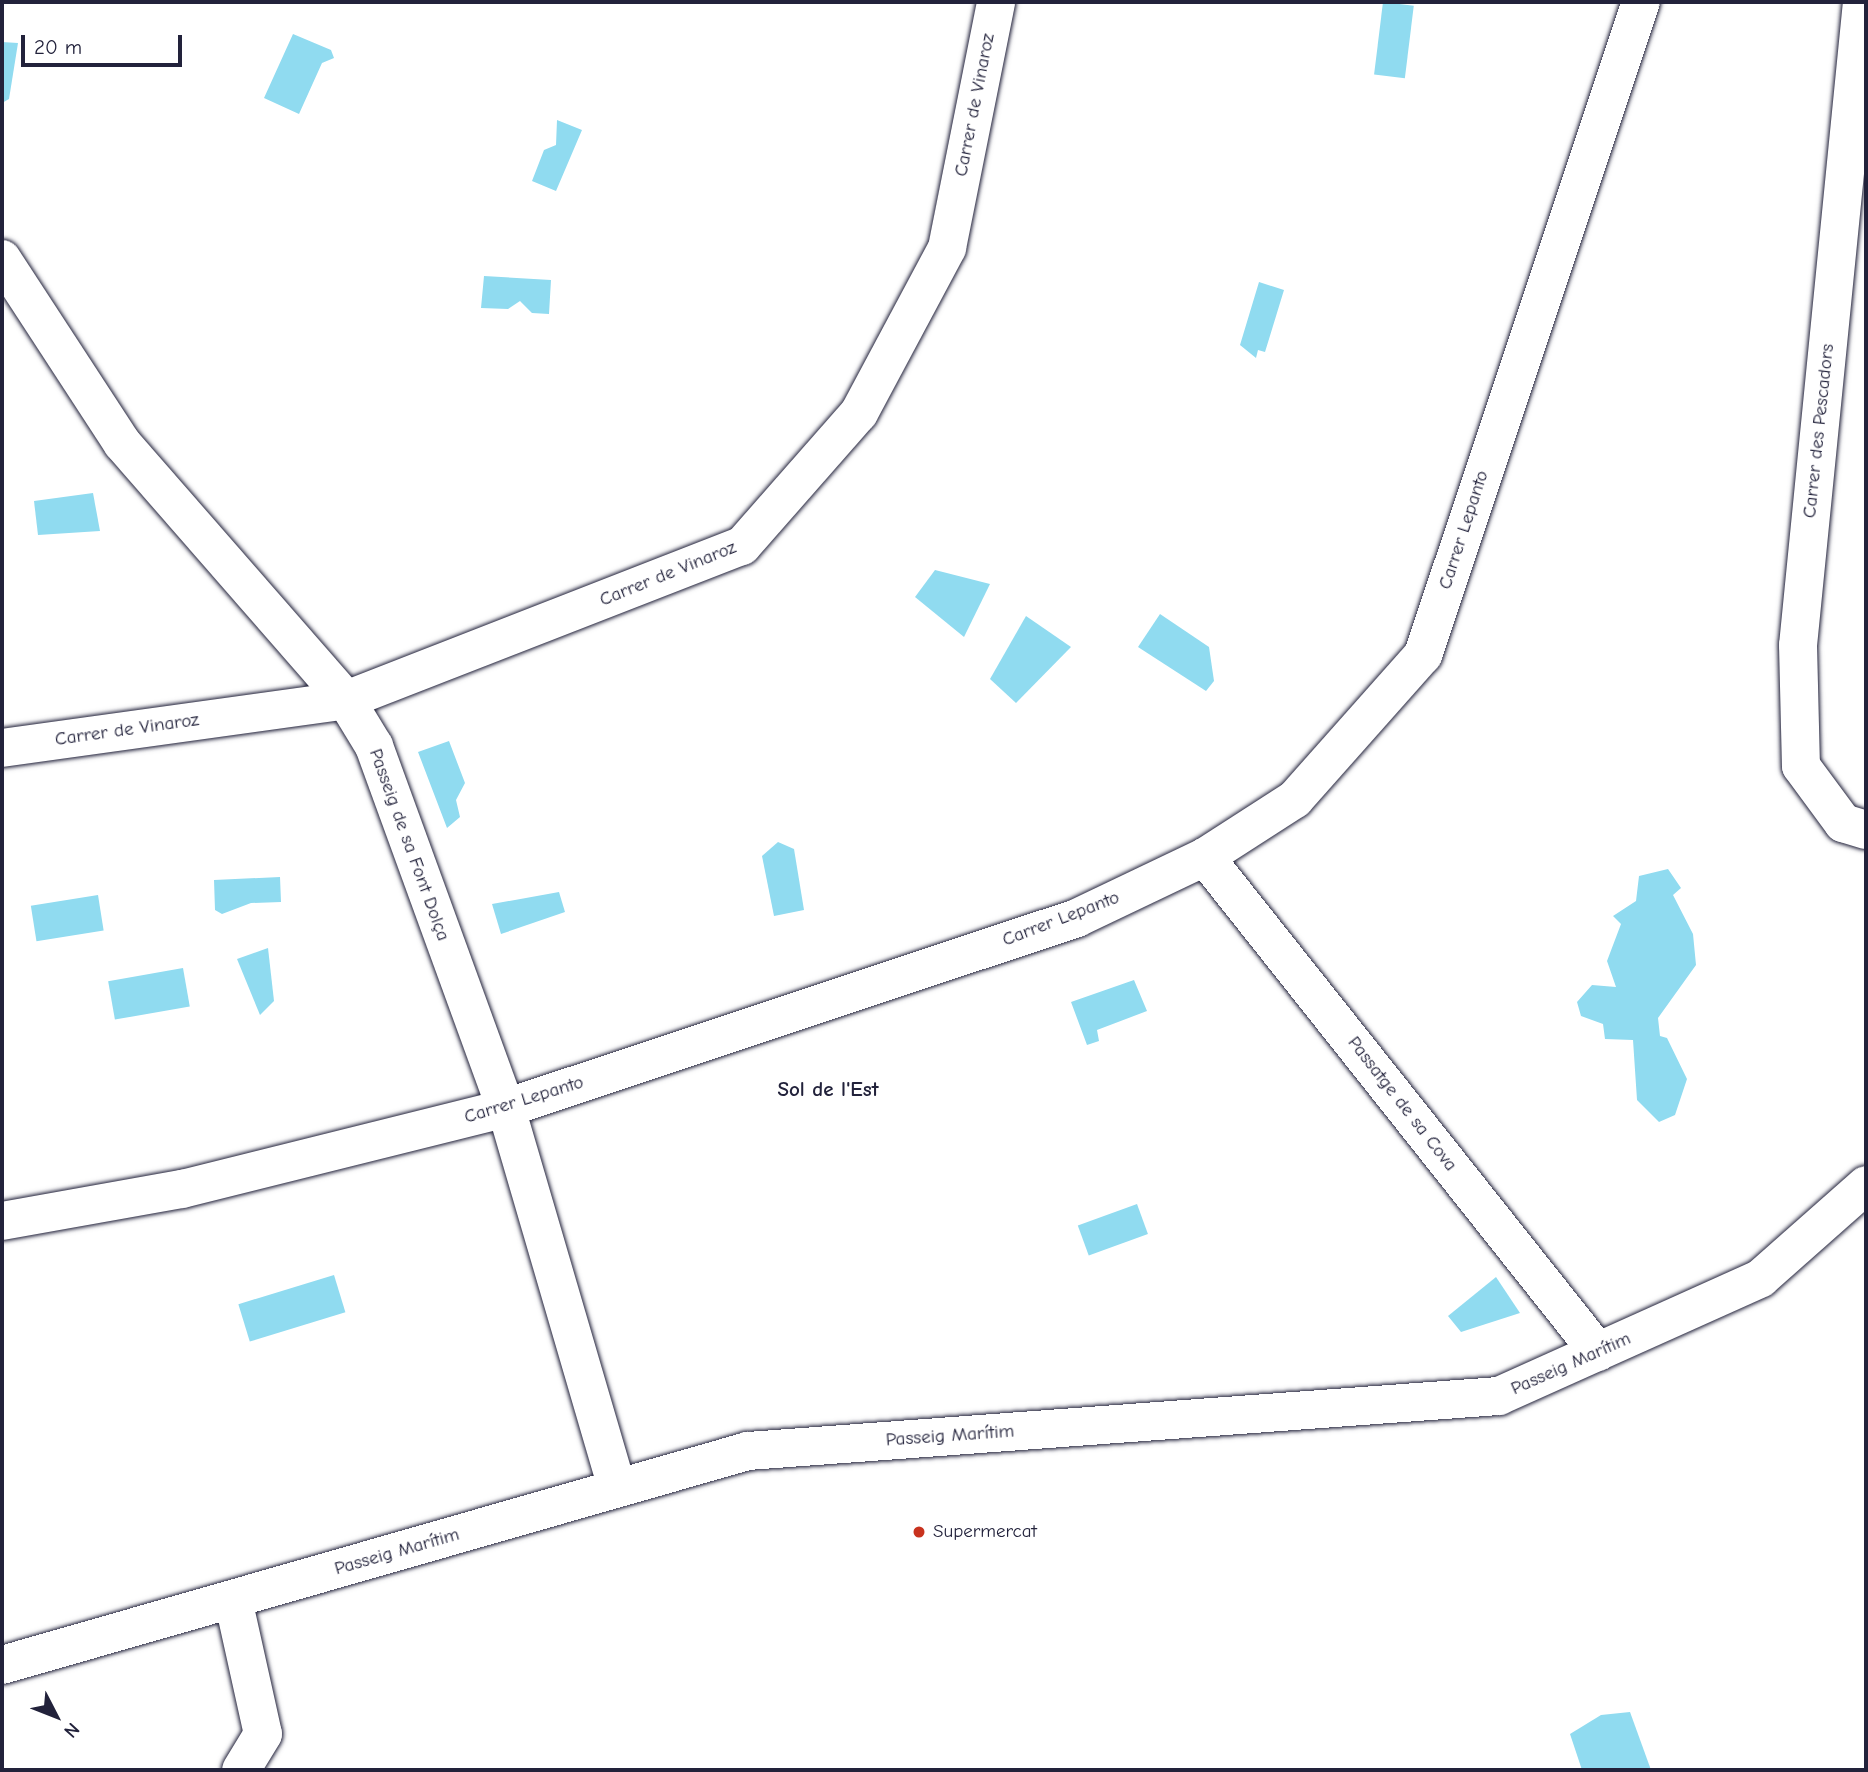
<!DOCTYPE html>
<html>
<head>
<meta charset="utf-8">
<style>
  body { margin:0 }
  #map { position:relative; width:1868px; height:1772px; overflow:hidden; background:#fff; font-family:"Comic Neue",sans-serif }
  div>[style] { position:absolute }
  .water>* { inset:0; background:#90dbf0; transform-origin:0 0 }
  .roads { filter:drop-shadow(0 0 2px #22223b) drop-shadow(0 0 2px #22223b) }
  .street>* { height:38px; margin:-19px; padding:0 19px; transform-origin:19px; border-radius:19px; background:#fff }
  .dots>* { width:19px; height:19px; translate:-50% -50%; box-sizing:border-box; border:4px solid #fff; border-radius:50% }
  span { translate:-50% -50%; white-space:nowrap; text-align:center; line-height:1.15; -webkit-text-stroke:6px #fff; paint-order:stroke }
  .street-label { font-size:19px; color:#22223b }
  .poi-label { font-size:19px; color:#22223b }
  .left { translate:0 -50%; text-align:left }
  .neighbourhood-label { font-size:21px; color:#22223b; font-weight:700 }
  .frame { position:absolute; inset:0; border:4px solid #22223b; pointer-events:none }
  .north { position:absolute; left:21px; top:1681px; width:70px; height:70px; -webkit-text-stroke:5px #fff; paint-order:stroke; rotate:132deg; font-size:19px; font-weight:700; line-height:28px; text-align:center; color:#22223b }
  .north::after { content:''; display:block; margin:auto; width:24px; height:32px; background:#22223b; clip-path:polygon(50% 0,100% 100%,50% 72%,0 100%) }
  .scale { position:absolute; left:21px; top:35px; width:161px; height:32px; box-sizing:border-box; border:4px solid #22223b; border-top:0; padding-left:9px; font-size:21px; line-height:24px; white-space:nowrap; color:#22223b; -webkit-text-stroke:5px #fff; paint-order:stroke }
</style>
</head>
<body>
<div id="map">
  <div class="water">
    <i style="left:1383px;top:2px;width:31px;height:73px;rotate:7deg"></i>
    <i style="clip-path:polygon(293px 34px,331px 50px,334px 58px,322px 63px,299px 114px,264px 98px)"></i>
    <i style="clip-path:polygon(2px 42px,18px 43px,9px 99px,2px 103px)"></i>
    <i style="clip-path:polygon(557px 120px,582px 130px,556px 191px,532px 181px,544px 150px,556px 145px)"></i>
    <i style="clip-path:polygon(484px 276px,551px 280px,549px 314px,532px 313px,520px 301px,508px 309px,481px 308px)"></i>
    <i style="clip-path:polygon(1259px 282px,1284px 290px,1265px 352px,1258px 350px,1256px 358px,1240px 345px)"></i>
    <i style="clip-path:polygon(93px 493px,100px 531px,38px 535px,34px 501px)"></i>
    <i style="clip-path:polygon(935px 570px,990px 584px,964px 637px,915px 597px)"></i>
    <i style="clip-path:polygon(1160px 614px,1209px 647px,1214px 681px,1206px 691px,1138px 647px)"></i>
    <i style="clip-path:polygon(1026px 616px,1071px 647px,1016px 703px,990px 679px)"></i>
    <i style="clip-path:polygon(449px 741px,465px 783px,456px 800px,460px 817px,447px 828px,418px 752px)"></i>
    <i style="clip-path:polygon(778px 842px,794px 849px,804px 910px,774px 916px,762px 856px)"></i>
    <i style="clip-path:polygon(1668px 869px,1681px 888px,1673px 895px,1693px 934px,1696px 965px,1658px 1018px,1660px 1036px,1667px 1038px,1687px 1079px,1675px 1115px,1659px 1122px,1637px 1100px,1633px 1040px,1605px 1039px,1603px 1024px,1581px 1016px,1577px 1002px,1592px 985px,1616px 987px,1607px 961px,1621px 924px,1613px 916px,1636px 901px,1639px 876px)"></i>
    <i style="clip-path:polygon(280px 877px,281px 902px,251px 903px,222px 914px,215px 910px,214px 880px)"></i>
    <i style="clip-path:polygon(559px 892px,565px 912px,501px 934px,492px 904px)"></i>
    <i style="left:98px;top:895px;width:36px;height:68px;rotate:81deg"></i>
    <i style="clip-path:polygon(268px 948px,274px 1001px,260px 1015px,237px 959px)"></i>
    <i style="left:183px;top:968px;width:39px;height:76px;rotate:80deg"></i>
    <i style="clip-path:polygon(1134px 980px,1147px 1011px,1097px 1030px,1099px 1041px,1087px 1045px,1071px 1002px)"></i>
    <i style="left:1137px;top:1204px;width:32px;height:63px;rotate:70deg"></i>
    <i style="left:334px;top:1275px;width:39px;height:100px;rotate:73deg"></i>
    <i style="clip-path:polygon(1496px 1277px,1520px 1313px,1461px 1332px,1448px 1316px)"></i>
    <i style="clip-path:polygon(1630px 1712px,1651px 1770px,1582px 1770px,1570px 1734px,1601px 1715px)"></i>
  </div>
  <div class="roads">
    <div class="street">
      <i style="left:1862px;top:2px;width:646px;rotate:95.68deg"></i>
      <i style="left:1798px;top:645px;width:121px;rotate:88.6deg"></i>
      <i style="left:1801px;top:766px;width:71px;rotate:53.6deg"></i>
      <i style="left:1843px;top:823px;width:24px;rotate:17deg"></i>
      <i style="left:2px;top:259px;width:220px;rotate:56.9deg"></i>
      <i style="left:122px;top:443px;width:341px;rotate:48.9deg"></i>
      <i style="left:346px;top:700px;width:54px;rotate:58.7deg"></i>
      <i style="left:374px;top:746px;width:385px;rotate:70deg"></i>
      <i style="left:506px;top:1108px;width:396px;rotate:73.7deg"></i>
      <i style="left:2px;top:748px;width:347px;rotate:-7.9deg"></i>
      <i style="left:346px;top:700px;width:425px;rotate:-21.3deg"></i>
      <i style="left:742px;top:546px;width:177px;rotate:-48.7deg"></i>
      <i style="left:859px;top:413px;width:187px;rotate:-61.9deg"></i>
      <i style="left:947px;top:248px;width:251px;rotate:-78.7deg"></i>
      <i style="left:1205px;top:857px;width:632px;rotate:51.55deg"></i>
      <i style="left:2px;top:1221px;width:183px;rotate:-10.1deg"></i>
      <i style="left:182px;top:1189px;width:334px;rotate:-14deg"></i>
      <i style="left:506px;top:1108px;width:602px;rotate:-18.4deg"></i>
      <i style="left:1077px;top:918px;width:142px;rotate:-25.5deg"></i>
      <i style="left:1205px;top:857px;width:107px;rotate:-32.8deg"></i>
      <i style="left:1295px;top:799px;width:193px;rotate:-48.4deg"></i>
      <i style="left:1423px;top:655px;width:688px;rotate:-71.54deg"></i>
      <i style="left:233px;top:1599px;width:138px;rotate:77.5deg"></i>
      <i style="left:263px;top:1734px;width:42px;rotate:121.4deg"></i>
      <i style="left:2px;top:1665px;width:776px;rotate:-16.01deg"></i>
      <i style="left:748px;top:1451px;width:753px;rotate:-4.19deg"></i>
      <i style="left:1499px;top:1396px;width:287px;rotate:-24.2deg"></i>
      <i style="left:1761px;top:1278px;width:140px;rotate:-41.5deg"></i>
    </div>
  </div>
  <div class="dots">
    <i style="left:919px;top:1532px;background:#c8321e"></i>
  </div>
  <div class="street-label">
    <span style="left:975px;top:105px;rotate:-79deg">Carrer de Vinaroz</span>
    <span style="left:1819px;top:431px;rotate:-84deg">Carrer des Pescadors</span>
    <span style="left:1464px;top:530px;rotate:-72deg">Carrer Lepanto</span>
    <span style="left:668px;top:574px;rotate:-22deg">Carrer de Vinaroz</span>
    <span style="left:127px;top:730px;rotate:-8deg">Carrer de Vinaroz</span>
    <span style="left:409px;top:845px;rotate:70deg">Passeig de sa Font Dolça</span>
    <span style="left:1061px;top:919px;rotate:-21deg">Carrer Lepanto</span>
    <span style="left:524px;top:1100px;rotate:-17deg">Carrer Lepanto</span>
    <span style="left:1402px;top:1104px;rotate:52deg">Passatge de sa Cova</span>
    <span style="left:1571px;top:1364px;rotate:-24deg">Passeig Marítim</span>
    <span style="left:950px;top:1436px;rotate:-4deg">Passeig Marítim</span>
    <span style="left:397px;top:1552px;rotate:-16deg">Passeig Marítim</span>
  </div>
  <div class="poi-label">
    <span class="left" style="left:933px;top:1532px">Supermercat</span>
  </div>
  <div class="neighbourhood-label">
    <span style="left:828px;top:1089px">Sol de l'Est</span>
  </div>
  <div class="frame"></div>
  <div class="north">N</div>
  <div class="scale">20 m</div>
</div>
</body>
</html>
